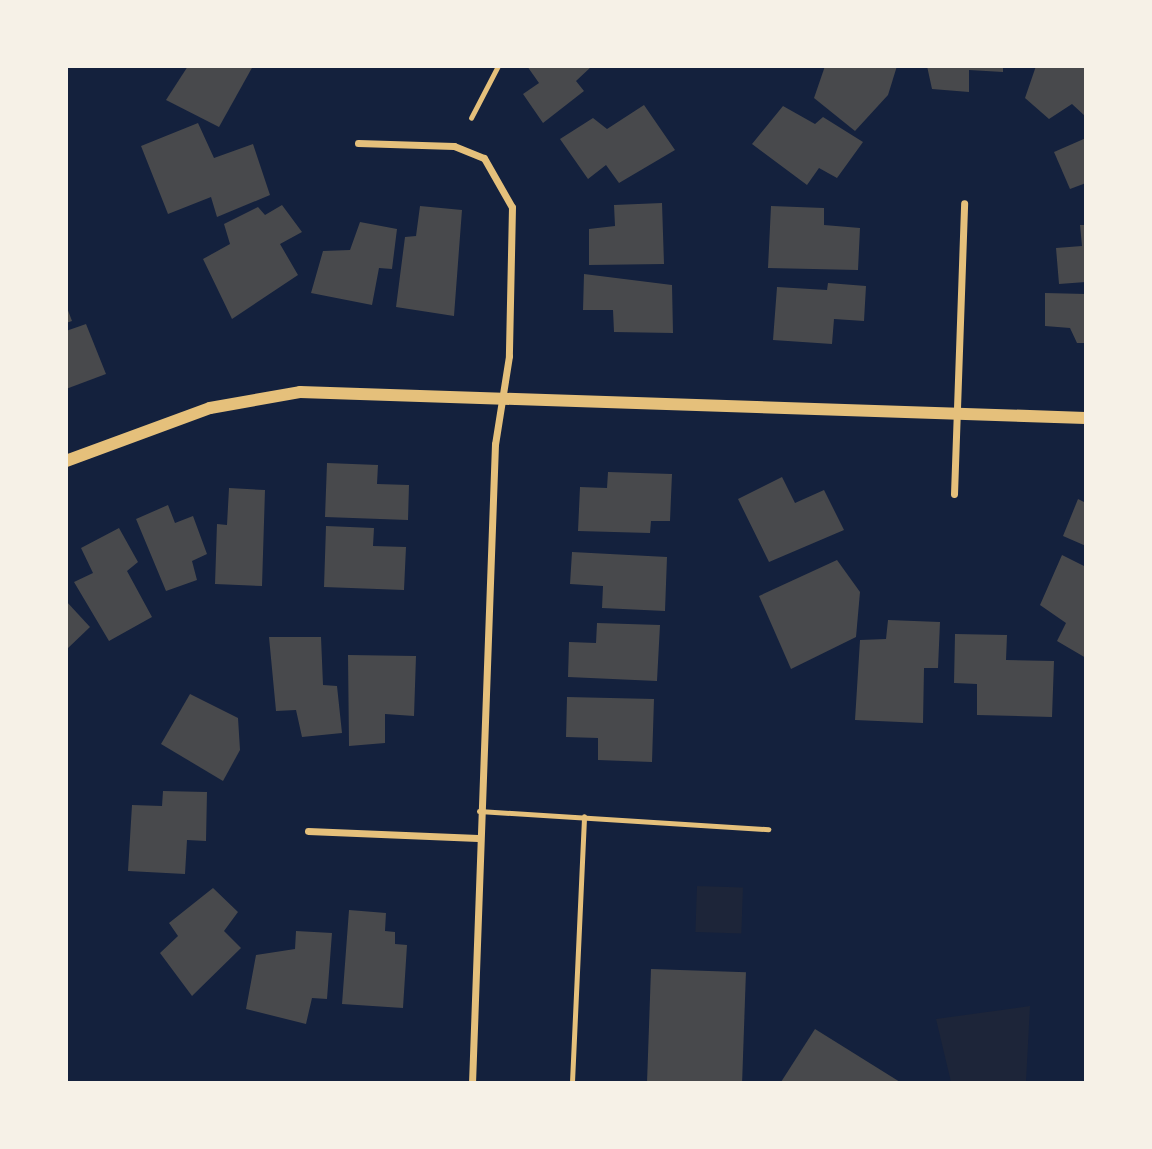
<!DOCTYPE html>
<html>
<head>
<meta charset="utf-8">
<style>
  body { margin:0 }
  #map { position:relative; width:1152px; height:1149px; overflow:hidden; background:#14213d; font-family:Jost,sans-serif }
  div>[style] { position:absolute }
  .green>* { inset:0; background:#1d2539; transform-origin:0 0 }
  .building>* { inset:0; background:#48494c; transform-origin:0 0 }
  .path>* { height:4.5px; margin:-2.25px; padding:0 2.25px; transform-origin:2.25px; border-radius:2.25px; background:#e5c07b }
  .service>* { height:5px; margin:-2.5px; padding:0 2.5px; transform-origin:2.5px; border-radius:2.5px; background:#e5c07b }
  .minor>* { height:7px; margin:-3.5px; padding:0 3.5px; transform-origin:3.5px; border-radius:3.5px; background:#e5c07b }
  .tertiary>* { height:12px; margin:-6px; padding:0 6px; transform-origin:6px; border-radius:6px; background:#e5c07b }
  span { translate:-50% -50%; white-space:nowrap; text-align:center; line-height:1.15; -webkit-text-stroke:6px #f6f1e7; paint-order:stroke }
  .frame { position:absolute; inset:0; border:68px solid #f6f1e7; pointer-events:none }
</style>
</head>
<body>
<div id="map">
  <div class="green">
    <i style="left:697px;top:886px;width:46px;height:46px;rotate:2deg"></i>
    <i style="clip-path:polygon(1030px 1006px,1026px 1082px,951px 1082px,936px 1019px)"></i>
  </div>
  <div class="building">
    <i style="clip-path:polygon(188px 66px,253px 66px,219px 127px,166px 100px)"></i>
    <i style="clip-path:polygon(527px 66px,592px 66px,576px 81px,584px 91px,543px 123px,523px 94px,539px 83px)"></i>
    <i style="clip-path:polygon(825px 66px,897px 66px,888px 95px,855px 131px,814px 98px)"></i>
    <i style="clip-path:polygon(927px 66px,1003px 66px,1003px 72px,969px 70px,969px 92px,932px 89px)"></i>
    <i style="clip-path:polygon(1036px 66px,1086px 66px,1086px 117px,1072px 104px,1049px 119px,1025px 98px)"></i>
    <i style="clip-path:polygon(644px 105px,675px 150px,619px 183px,606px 165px,588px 179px,560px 139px,593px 118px,607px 129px)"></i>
    <i style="clip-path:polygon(783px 106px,815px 124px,823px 117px,863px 142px,837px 178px,819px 168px,807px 185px,752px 144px)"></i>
    <i style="clip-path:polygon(198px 123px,214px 158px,253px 144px,270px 195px,217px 217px,211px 197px,168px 214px,141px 146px)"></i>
    <i style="clip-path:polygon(1086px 138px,1086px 183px,1070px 189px,1054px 152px)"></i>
    <i style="clip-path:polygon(662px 203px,664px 264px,589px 265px,589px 229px,615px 226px,614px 205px)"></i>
    <i style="clip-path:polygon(282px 205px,302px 232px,280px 244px,298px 275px,232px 319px,203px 259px,230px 244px,224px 224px,258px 207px,265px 215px)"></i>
    <i style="clip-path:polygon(420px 206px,462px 210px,454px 316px,396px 307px,405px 237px,416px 236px)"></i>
    <i style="clip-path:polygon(771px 206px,824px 208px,824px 225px,860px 228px,858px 270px,768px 268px)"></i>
    <i style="clip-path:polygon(360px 222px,397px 229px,392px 269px,379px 268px,372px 305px,311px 293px,323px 251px,350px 250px)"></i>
    <i style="clip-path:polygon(1080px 225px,1086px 225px,1086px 282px,1059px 284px,1056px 248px,1082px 246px)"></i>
    <i style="clip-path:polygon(584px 274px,672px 285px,673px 333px,614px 332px,613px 310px,583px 310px)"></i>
    <i style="clip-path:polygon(828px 283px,866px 286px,864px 321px,834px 319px,832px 344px,773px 340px,777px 287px,827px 290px)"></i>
    <i style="clip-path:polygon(1045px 293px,1086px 294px,1086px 343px,1077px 343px,1070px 328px,1045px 326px)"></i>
    <i style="clip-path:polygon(66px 305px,72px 321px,66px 323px)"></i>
    <i style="clip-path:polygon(86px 324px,106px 374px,66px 389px,66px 331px)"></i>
    <i style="clip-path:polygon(327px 463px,378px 465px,377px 484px,409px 485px,408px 520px,325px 517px)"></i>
    <i style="clip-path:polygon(608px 472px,672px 474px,670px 521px,651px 521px,650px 533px,578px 531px,580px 487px,607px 488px)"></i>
    <i style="clip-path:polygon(782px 477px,795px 503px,824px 490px,844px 530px,769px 562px,738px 499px)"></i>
    <i style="clip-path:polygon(229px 488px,265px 490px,262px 586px,215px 584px,217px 524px,227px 525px)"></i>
    <i style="clip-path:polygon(1078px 499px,1086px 503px,1086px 546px,1063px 536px)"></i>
    <i style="clip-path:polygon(168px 505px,175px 523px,193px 516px,207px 554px,192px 561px,197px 580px,166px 591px,136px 519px)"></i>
    <i style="clip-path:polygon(326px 526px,374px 528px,373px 546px,406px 547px,404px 590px,324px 587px)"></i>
    <i style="clip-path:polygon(119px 528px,138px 562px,127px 571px,152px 617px,109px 641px,74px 582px,93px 573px,81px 548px)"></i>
    <i style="clip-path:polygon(572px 552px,667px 557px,665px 611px,602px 608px,603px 586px,570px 584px)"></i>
    <i style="clip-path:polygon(1062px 555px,1086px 567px,1086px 658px,1057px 641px,1066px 623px,1040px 605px)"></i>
    <i style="clip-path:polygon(837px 560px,860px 592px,856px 637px,791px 669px,759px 596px)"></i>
    <i style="clip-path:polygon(66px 601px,90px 627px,66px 650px)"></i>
    <i style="clip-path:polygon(888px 620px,940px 622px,938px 668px,924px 668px,923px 723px,855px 720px,860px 640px,886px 639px)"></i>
    <i style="clip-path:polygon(597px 623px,660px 625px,657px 681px,568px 677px,569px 642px,596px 643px)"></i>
    <i style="clip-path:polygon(955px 634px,1007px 635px,1006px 660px,1054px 661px,1052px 717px,977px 715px,977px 684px,954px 683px)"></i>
    <i style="clip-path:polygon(269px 637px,321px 637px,323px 685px,337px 686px,342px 733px,302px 737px,296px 710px,276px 711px)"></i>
    <i style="clip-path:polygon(348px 655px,416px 656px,414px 716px,385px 714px,385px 743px,349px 746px)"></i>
    <i style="clip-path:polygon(190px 694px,238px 718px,240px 750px,223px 781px,161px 744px)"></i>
    <i style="clip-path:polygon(567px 697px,654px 699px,652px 762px,598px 760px,598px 738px,566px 737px)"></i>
    <i style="clip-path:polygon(163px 791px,207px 792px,206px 841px,187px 840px,185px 874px,128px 871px,132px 805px,162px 806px)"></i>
    <i style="clip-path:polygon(213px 888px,238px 912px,224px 931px,241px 948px,192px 996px,160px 953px,178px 936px,169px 923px)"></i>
    <i style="clip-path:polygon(349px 910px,386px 913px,385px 931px,395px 932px,395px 944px,407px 945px,403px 1008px,342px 1004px)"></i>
    <i style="clip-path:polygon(296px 931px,332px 933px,327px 999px,312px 998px,306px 1024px,246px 1009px,256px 955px,295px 949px)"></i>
    <i style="left:651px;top:969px;width:95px;height:113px;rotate:2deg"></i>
    <i style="clip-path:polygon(815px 1029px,900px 1082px,781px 1082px)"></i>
  </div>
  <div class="path">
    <i style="left:471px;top:118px;width:59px;rotate:-62.6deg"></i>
  </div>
  <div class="service">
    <i style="left:479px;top:811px;width:290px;rotate:3.6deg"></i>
    <i style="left:572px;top:1082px;width:266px;rotate:-87.4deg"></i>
  </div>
  <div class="minor">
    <i style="left:358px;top:143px;width:96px;rotate:1.8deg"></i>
    <i style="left:454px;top:146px;width:32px;rotate:22deg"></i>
    <i style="left:484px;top:158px;width:56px;rotate:60.3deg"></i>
    <i style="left:512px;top:207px;width:149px;rotate:91.2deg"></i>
    <i style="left:509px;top:356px;width:89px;rotate:99deg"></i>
    <i style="left:495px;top:444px;width:638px;rotate:92.06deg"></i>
    <i style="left:954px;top:494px;width:291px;rotate:-88deg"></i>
    <i style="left:308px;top:831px;width:170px;rotate:2.4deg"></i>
  </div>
  <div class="tertiary">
    <i style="left:66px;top:461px;width:153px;rotate:-20.2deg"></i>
    <i style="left:210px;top:408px;width:91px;rotate:-10.1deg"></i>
    <i style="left:300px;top:392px;width:786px;rotate:1.89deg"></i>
  </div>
  <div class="frame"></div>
</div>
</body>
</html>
